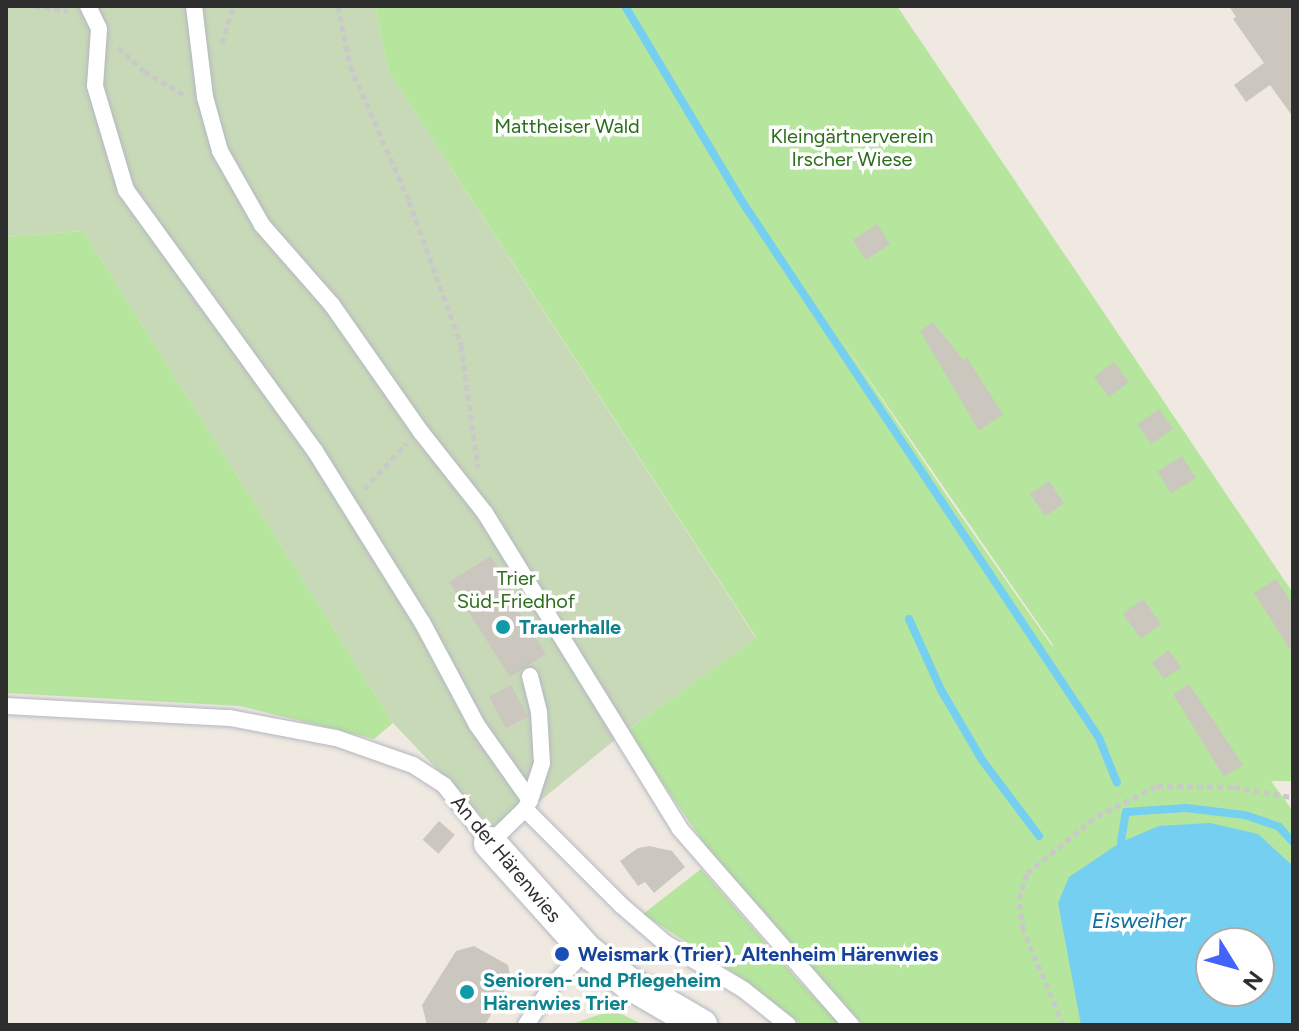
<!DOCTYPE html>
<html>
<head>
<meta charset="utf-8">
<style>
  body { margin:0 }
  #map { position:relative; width:1299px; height:1031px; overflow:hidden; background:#efe9e1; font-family:Figtree,sans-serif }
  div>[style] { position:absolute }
  .green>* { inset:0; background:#b6e59e }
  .cemetery>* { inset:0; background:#c8d9b8 }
  .water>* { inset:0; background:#75cff0 }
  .stream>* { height:8px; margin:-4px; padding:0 4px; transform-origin:4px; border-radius:4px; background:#75cff0 }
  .building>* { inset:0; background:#cbc7bf; transform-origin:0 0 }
  .path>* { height:5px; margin-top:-2.5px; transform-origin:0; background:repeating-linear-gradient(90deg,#c9c9c9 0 6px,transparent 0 10px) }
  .roads { filter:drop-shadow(0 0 2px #b4b7c1) drop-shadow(0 0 2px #b4b7c1) }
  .lane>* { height:16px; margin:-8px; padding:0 8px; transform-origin:8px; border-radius:8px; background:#fff }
  .street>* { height:32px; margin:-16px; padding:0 16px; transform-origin:16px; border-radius:16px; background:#fff }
  .dots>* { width:22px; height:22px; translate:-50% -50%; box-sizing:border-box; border:4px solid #fff; border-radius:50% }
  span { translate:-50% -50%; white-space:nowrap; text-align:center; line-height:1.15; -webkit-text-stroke:7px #fff; paint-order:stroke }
  .park-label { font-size:20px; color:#2c6e1b }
  .culture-label { font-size:20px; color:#0d838f; font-weight:700 }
  .left { translate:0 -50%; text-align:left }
  .street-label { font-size:20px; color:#2e2e2e }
  .transit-label { font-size:20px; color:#164399; font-weight:700 }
  .water-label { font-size:22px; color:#0d6fa3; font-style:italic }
  .frame { position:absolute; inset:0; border:8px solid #2e2e2e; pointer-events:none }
  .north { position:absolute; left:1195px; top:927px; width:80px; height:80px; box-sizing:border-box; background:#fff; border:2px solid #ababab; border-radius:50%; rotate:127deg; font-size:22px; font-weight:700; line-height:32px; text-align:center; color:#2e2e2e }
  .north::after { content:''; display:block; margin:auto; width:28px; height:36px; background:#4264fb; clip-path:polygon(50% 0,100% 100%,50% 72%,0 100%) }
</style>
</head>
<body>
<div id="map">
  <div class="green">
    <i style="clip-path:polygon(evenodd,375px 6px,897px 6px,1293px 593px,1293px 781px,1271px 781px,1293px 811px,1293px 1025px,863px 1025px,725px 874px,627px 731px,756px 637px,388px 71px,375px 6px,839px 336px,1053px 645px,1052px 646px,947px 496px,839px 336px,375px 6px,1211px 943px,1259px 943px,1259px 991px,1211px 991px,1211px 943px)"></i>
    <i style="clip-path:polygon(83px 231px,393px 723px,374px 739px,240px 706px,6px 693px,6px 237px)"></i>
    <i style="clip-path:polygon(701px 869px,796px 978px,841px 1025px,802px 1025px,746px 981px,643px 914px)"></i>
    <i style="clip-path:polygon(613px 1010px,644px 1025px,569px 1025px)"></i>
  </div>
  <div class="cemetery">
    <i style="clip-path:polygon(6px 6px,375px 6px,388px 71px,756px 638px,621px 735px,541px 800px,492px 827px,393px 723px,83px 231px,6px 237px)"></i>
  </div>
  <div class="water">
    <i style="clip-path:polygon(evenodd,1210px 823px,1258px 834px,1293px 866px,1293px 1025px,1081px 1025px,1058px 903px,1069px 877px,1121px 842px,1159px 826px,1210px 823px,1211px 943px,1259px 943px,1259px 991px,1211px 991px,1211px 943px)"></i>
  </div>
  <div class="stream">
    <i style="left:625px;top:6px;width:226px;rotate:59.1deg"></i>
    <i style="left:741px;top:200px;width:646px;rotate:56.36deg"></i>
    <i style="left:1099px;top:738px;width:48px;rotate:68.2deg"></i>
    <i style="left:909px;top:619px;width:78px;rotate:65.7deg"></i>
    <i style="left:941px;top:690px;width:81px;rotate:59.6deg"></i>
    <i style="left:982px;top:760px;width:95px;rotate:53.1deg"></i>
    <i style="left:1121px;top:842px;width:30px;rotate:-81deg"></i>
    <i style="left:1126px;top:812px;width:60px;rotate:-3.8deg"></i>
    <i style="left:1186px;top:808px;width:59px;rotate:6.8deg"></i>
    <i style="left:1245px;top:815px;width:36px;rotate:19deg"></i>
    <i style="left:1279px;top:827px;width:21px;rotate:47deg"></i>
  </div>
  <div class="building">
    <i style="clip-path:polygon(1229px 6px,1293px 6px,1293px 117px,1270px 85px,1246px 102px,1234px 85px,1264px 63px,1233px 19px,1236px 17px)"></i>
    <i style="left:877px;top:224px;width:24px;height:29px;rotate:57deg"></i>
    <i style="clip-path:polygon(933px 322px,963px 360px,967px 358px,1003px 414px,979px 431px,920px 331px)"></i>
    <i style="left:1114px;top:362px;width:25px;height:25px;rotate:53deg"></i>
    <i style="left:1159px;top:409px;width:24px;height:27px;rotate:54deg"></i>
    <i style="left:1182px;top:456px;width:26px;height:29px;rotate:58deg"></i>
    <i style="left:1049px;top:481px;width:27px;height:23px;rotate:56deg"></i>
    <i style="clip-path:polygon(491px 556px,516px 597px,511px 600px,546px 654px,510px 677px,449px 582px)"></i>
    <i style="clip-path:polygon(1276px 579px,1293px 605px,1293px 654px,1254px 593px)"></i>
    <i style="left:1143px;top:599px;width:31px;height:25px;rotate:54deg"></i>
    <i style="left:1169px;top:650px;width:21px;height:21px;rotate:55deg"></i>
    <i style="clip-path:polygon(1189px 684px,1243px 765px,1224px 777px,1173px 694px)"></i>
    <i style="left:511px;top:685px;width:36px;height:25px;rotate:62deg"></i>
    <i style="left:439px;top:821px;width:21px;height:25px;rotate:41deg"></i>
    <i style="clip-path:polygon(649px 846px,672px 851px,685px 867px,654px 893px,645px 882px,638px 886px,620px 861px,638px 848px)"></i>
    <i style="clip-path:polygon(474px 946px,508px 965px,511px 979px,485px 1025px,427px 1025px,422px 1005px,456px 951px)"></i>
  </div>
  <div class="path">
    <i style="left:34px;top:6px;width:34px;rotate:8deg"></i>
    <i style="left:338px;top:6px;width:61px;rotate:78.7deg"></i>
    <i style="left:350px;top:66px;width:147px;rotate:66.4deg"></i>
    <i style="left:409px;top:201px;width:153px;rotate:70.1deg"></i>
    <i style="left:461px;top:345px;width:124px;rotate:82.1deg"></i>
    <i style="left:222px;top:43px;width:39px;rotate:-73deg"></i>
    <i style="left:118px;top:47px;width:35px;rotate:43deg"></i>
    <i style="left:144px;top:71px;width:47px;rotate:31deg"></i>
    <i style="left:364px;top:489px;width:62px;rotate:-47deg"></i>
    <i style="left:1063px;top:1025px;width:104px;rotate:-112.6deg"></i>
    <i style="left:1023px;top:929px;width:30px;rotate:-98deg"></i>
    <i style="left:1019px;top:899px;width:27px;rotate:-73deg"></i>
    <i style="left:1027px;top:873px;width:90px;rotate:-39.2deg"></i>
    <i style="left:1097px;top:816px;width:67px;rotate:-26.6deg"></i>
    <i style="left:1157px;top:786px;width:77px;rotate:0.7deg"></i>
    <i style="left:1234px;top:787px;width:58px;rotate:10deg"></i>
  </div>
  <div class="roads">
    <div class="lane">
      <i style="left:88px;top:6px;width:25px;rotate:64deg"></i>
      <i style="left:99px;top:29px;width:57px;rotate:94deg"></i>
      <i style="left:95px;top:86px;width:109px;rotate:73.4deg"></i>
      <i style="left:126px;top:190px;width:322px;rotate:54.1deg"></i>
      <i style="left:315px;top:451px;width:202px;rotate:58deg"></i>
      <i style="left:422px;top:622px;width:117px;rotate:61.9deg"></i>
      <i style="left:477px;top:725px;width:92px;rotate:54.8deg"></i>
      <i style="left:530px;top:800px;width:10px;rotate:119deg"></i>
      <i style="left:194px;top:6px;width:92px;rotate:83.1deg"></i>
      <i style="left:205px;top:97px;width:56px;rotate:74.5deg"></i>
      <i style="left:220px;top:151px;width:85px;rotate:60.4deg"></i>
      <i style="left:262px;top:225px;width:106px;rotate:48.8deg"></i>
      <i style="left:332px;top:305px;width:155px;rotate:55deg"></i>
      <i style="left:421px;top:432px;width:103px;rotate:51.7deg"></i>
      <i style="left:485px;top:513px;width:371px;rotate:58.3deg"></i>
      <i style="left:680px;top:829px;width:260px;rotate:48.9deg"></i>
      <i style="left:6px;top:706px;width:224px;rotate:3.1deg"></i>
      <i style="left:230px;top:718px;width:108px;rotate:10.7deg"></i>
      <i style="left:336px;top:738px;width:82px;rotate:19.3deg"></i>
      <i style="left:413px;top:765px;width:37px;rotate:33deg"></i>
      <i style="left:444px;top:785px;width:74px;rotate:51.6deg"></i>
      <i style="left:490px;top:843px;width:49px;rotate:-44.2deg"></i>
      <i style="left:525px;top:809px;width:136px;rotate:45deg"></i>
      <i style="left:621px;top:905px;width:58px;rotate:40.8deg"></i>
      <i style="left:665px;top:943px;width:92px;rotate:30.7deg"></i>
      <i style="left:744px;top:990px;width:56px;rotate:38.5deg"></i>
      <i style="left:530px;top:800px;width:39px;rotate:-72deg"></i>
      <i style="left:542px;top:763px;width:51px;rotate:-93.4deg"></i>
      <i style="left:539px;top:712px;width:37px;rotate:-104deg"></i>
      <i style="left:526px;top:1025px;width:45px;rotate:-56.7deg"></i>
      <i style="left:551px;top:987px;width:51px;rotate:-46.6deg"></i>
    </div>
    <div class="street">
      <i style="left:490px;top:843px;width:144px;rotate:48.1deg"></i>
      <i style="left:586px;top:950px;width:52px;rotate:38deg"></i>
      <i style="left:627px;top:982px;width:86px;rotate:30.2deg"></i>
    </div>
  </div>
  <div class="dots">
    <i style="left:503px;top:627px;background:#0f9aa8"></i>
    <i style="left:562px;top:954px;background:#1a4fb4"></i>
    <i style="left:467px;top:992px;background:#0f9aa8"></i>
  </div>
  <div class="park-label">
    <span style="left:567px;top:126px">Mattheiser Wald</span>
    <span style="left:852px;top:148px">Kleingärtnerverein<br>Irscher Wiese</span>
    <span style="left:516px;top:590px">Trier<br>Süd-Friedhof</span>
  </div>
  <div class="culture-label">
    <span class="left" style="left:519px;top:627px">Trauerhalle</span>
    <span class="left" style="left:483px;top:992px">Senioren- und Pflegeheim<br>Härenwies Trier</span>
  </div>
  <div class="street-label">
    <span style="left:506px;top:859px;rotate:50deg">An der Härenwies</span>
  </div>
  <div class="transit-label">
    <span class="left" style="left:578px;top:954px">Weismark (Trier), Altenheim Härenwies</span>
  </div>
  <div class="water-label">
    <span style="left:1139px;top:921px">Eisweiher</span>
  </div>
  <div class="frame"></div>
  <div class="north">N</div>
</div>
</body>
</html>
